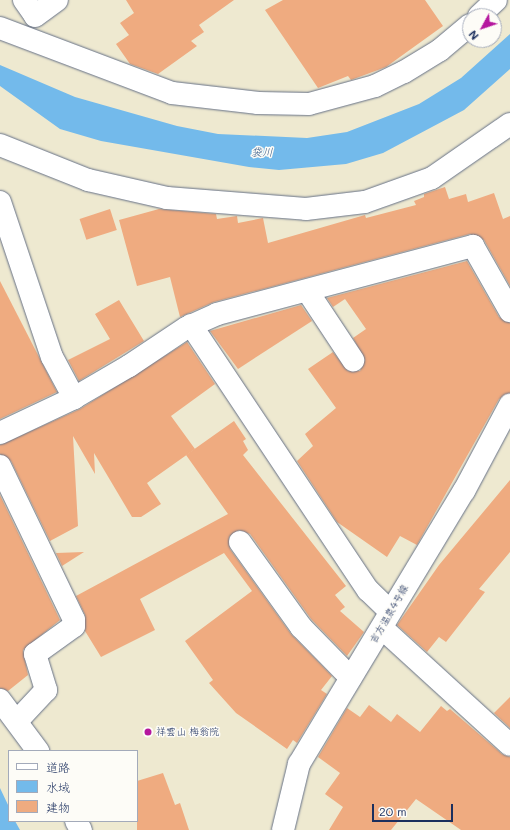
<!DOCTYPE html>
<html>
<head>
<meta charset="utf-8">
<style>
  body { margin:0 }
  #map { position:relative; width:510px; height:830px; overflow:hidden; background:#eee9d0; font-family:Mali,"Klee One",sans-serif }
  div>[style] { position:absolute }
  .water>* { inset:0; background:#73baeb }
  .building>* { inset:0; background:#efab80; transform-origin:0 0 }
  .roads { filter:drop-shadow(0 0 1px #657086) drop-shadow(0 0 1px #657086) }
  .minor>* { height:22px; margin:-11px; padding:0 11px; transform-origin:11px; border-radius:11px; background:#fff }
  .dots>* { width:11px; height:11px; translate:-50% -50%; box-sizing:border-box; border:2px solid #fdfcf7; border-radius:50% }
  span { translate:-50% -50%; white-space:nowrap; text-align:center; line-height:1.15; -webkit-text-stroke:3px #fdfcf7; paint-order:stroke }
  .street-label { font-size:10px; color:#1b2f5e }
  .poi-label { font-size:10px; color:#1b2f5e }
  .left { translate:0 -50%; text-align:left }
  .water-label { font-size:11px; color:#355988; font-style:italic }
  .legend { position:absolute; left:8px; top:750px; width:130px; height:72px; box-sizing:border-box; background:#fdfcf7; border:1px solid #a3aaba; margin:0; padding:5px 7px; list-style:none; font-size:12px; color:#1b2f5e }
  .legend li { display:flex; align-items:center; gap:8px; height:20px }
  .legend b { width:20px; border:1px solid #a3aaba }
  .north { position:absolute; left:462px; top:8px; width:40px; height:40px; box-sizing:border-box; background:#fdfcf7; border:1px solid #a3aaba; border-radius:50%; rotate:230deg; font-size:11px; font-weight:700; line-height:16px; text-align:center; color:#1b2f5e }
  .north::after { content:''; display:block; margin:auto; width:14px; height:18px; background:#b5179e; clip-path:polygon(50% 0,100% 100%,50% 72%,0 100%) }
  .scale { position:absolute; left:372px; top:804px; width:81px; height:18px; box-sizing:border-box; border:2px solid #1b2f5e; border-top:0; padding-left:5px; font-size:12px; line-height:14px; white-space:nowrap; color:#1b2f5e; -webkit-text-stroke:3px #fdfcf7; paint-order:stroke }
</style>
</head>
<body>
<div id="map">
  <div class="water">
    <i style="clip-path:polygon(510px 34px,510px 69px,464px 110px,383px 153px,346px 164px,279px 170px,249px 167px,101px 141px,60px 129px,0 86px,0 65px,75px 97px,177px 126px,218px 134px,307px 138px,347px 132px,419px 104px,461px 78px)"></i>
    <i style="clip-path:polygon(0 788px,9px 807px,9px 821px,15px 821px,20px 830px,0 830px)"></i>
  </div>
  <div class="building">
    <i style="clip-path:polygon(126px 0,234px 0,199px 25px,204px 32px,191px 41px,197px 46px,158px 74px,130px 64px,116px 44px,129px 35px,120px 23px,134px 13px)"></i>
    <i style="clip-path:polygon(283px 0,425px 0,443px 26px,386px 67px,351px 80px,348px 76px,318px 88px,265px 10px)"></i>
    <i style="clip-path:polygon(445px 187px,449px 199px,466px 194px,468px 202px,494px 193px,503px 219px,510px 216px,510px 286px,484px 240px,470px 234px,214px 302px,180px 317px,170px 277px,137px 286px,119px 220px,159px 209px,216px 214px,217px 219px,237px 216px,238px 223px,263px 218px,268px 243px,365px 215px,366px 218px,416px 205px,414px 201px,424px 197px,424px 194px)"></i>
    <i style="left:110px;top:209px;width:22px;height:32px;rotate:72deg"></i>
    <i style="clip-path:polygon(467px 261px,499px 317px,510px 323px,510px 393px,499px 399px,417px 545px,400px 536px,387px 557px,337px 522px,297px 461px,313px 446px,305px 434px,336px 408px,308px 369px,333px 352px,348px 371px,360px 371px,365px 360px,353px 338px,366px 329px,345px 299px,333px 307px,327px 298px)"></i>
    <i style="clip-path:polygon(0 281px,57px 392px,0 419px)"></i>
    <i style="clip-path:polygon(119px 300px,144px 341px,79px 381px,68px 360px,110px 339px,95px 314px)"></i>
    <i style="clip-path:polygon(301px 305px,312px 321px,238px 369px,210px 331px)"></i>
    <i style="clip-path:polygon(187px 342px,215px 384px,171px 416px,195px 449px,147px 483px,161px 504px,141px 517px,132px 517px,94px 453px,95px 474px,73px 436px,78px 526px,50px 541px,11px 461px,0 454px,0 445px,80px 409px)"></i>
    <i style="clip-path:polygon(234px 421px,246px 439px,243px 441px,248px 450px,243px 455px,346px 586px,335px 595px,345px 607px,340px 611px,364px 632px,347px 656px,311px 619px,250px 534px,239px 530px,229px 537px,230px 549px,291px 634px,332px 676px,321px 690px,327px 694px,297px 743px,293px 740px,287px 749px,236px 713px,209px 683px,213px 680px,185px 641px,252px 591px,224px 553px,140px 599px,155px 630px,101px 657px,85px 631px,85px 615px,76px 596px,228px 514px,186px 455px)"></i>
    <i style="clip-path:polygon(510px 480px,510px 552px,479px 589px,485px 592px,446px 642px,439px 637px,427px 652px,397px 625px,439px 565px)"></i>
    <i style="clip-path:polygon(0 495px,60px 620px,23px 650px,28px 675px,8px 691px,0 688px)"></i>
    <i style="clip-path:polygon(84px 552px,62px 566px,56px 553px)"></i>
    <i style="clip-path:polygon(510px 697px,510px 728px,494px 713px)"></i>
    <i style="clip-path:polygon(369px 705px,391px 722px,397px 714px,420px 732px,441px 706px,447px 711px,450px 709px,502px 754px,510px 757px,510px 830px,461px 830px,416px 799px,391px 830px,329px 830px,343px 807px,325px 794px,340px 773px,318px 757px,347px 708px,360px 717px)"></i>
    <i style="clip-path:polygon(163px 773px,175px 805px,180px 803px,189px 830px,137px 830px,137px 781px)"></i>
  </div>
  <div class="roads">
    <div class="minor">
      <i style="left:24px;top:0;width:19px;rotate:55deg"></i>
      <i style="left:35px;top:16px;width:27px;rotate:-36deg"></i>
      <i style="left:479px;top:16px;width:23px;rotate:-43deg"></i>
      <i style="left:0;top:28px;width:184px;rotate:20.7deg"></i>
      <i style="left:172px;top:93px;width:87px;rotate:6.6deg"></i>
      <i style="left:258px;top:103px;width:51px;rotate:1.1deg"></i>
      <i style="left:309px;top:104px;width:68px;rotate:-15.3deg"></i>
      <i style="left:375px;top:86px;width:32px;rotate:-26deg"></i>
      <i style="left:404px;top:72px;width:42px;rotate:-31.4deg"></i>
      <i style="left:440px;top:50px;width:39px;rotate:-40deg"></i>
      <i style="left:0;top:145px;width:95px;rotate:21.7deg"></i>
      <i style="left:88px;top:180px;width:81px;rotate:12.8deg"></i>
      <i style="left:167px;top:198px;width:139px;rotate:4.5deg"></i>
      <i style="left:306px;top:209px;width:59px;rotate:-6.8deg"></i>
      <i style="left:365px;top:202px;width:71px;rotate:-19.7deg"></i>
      <i style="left:432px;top:178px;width:95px;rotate:-34.7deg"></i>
      <i style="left:0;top:202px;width:163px;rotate:71.5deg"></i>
      <i style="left:52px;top:357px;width:47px;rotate:61.8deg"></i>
      <i style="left:308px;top:292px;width:82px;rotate:56.5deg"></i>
      <i style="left:191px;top:325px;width:319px;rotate:56.3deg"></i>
      <i style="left:368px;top:590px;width:30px;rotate:44deg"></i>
      <i style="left:0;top:433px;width:82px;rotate:-25.3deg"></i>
      <i style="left:74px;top:398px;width:64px;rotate:-30.2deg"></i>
      <i style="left:129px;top:366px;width:69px;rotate:-33.7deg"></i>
      <i style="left:186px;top:328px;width:34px;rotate:-24deg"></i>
      <i style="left:217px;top:314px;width:265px;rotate:-14.9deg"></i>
      <i style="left:473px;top:246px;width:75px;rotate:60.4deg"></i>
      <i style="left:0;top:466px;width:171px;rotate:64.3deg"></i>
      <i style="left:74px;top:620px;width:6px;rotate:90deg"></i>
      <i style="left:74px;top:626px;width:48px;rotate:144.3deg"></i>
      <i style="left:35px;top:654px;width:38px;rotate:73deg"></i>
      <i style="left:46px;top:690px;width:42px;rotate:133.1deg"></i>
      <i style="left:240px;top:542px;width:105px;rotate:54.3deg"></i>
      <i style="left:301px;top:627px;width:71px;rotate:45.6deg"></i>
      <i style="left:382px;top:628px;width:173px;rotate:42.4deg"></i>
      <i style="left:0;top:700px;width:64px;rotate:53.3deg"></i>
      <i style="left:76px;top:821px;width:10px;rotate:61deg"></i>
      <i style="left:283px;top:830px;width:68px;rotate:-76.4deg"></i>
      <i style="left:299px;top:764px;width:319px;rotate:-58.9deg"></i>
      <i style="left:464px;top:491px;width:98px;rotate:-61.9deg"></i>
    </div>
  </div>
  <div class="dots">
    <i style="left:148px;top:732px;background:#b5179e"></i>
  </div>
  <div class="street-label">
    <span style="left:389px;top:614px;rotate:-60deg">吉方温泉4号線</span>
  </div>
  <div class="poi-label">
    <span class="left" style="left:156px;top:732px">祥雲山 梅翁院</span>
  </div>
  <div class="water-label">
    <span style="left:262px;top:152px">袋川</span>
  </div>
  <ul class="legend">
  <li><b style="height:5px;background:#fff"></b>道路</li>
  <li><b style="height:11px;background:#73baeb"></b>水域</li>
  <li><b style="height:11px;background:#efab80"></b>建物</li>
  </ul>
  <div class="north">N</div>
  <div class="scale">20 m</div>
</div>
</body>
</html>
